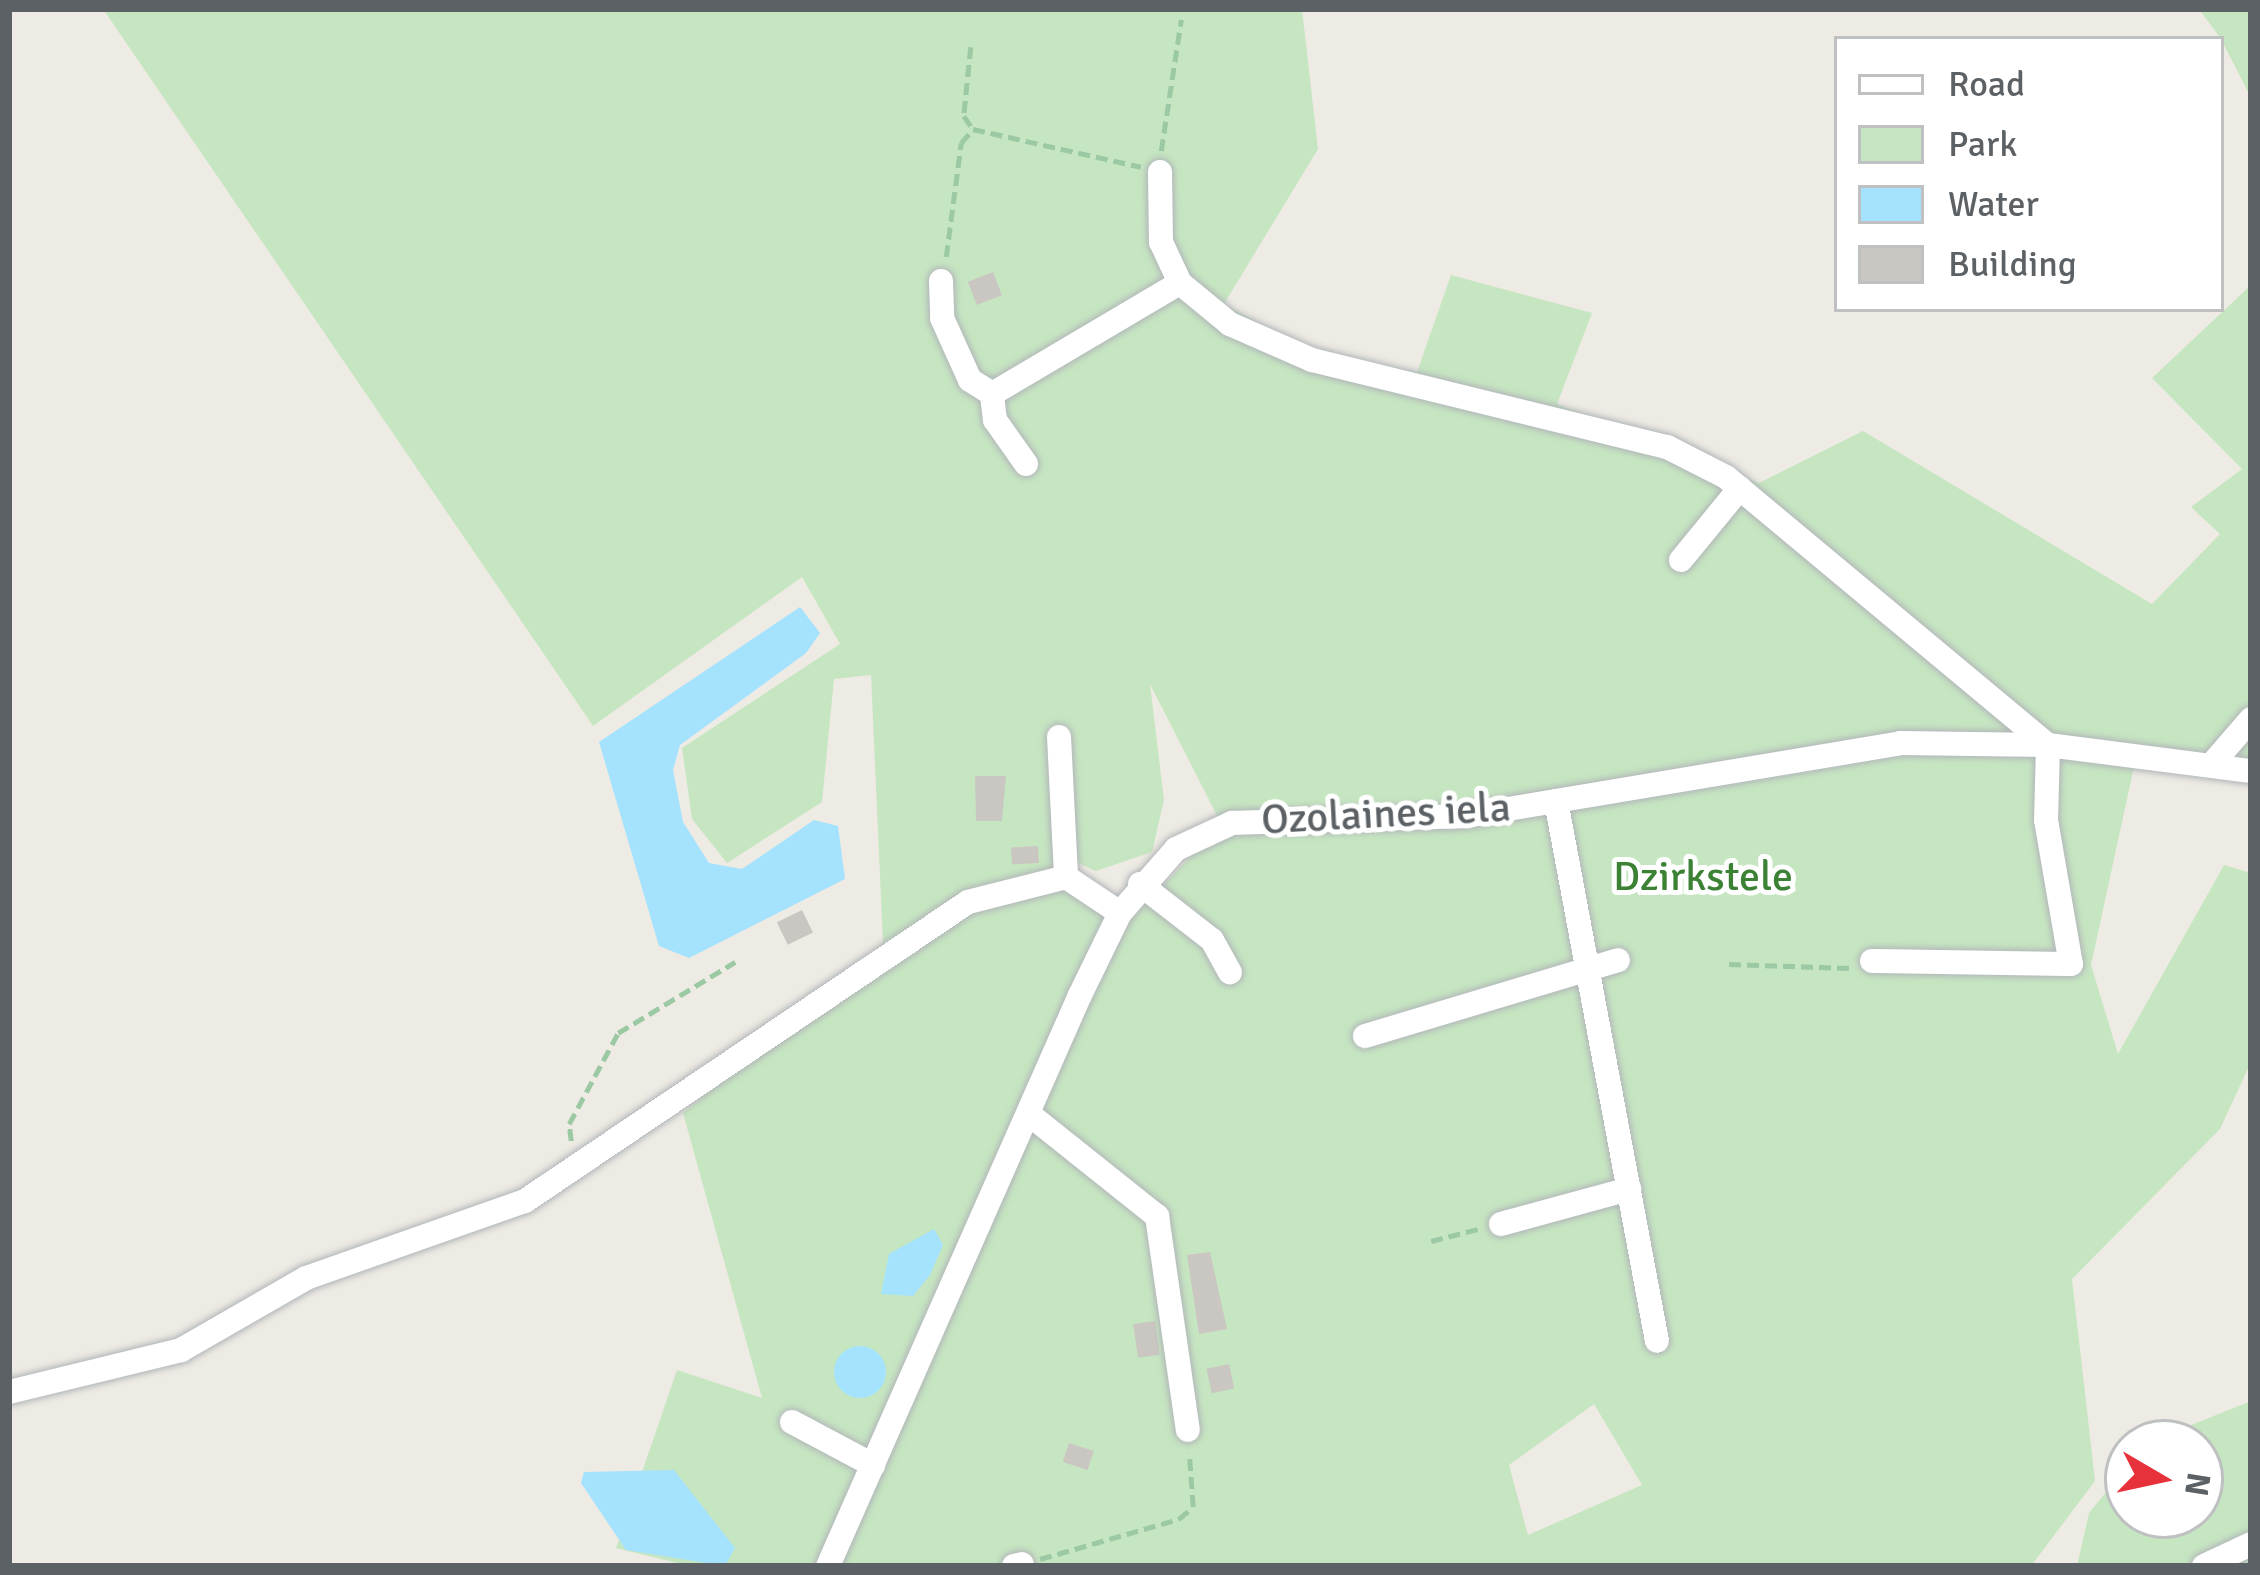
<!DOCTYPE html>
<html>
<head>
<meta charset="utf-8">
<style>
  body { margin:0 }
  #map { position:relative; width:2260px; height:1575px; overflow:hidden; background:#eeebe4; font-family:Signika,sans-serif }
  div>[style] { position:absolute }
  .green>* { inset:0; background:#c6e6c1 }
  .water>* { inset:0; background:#a5e2fe }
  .round { border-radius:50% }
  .building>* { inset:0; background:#cac6c1; transform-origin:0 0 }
  .path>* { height:4.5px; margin-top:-2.25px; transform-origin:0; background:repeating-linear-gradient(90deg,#9bc9a3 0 12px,transparent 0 18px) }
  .roads { filter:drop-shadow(0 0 3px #b2b6b9) drop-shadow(0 0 3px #b2b6b9) }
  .minor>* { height:24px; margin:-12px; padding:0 12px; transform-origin:12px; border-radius:12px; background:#fff }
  span { translate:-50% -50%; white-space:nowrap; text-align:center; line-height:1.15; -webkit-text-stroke:10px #fff; paint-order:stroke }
  .street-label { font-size:42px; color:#5c6165 }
  .park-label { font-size:42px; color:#3c8235 }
  .frame { position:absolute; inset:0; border:12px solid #5c6165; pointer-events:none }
  .legend { position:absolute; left:1834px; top:36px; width:390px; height:276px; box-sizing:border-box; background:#fff; border:3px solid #bec0c1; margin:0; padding:15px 21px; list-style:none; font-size:36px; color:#5c6165 }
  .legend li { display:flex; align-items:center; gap:24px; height:60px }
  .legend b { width:60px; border:3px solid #bec0c1 }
  .north { position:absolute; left:2104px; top:1419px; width:120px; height:120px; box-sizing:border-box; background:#fff; border:3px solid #bec0c1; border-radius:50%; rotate:99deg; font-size:33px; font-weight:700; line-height:48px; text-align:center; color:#5c6165 }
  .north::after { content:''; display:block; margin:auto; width:42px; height:54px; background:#e7323b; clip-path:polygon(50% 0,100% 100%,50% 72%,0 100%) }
</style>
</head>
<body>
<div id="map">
  <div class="green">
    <i style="clip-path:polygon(evenodd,103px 9px,1302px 9px,1318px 149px,1224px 304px,1311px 351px,1417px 372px,1451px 275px,1592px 313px,1557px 404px,1759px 483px,1863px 431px,2152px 604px,2220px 534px,2191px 507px,2242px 469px,2152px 378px,2251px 285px,2251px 775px,2137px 753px,2091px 965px,2118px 1054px,2224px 865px,2251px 873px,2251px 1062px,2220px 1129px,2072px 1279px,2095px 1481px,2031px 1566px,689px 1566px,616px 1548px,677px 1370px,762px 1398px,683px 1113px,883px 943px,871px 675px,834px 679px,822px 802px,727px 863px,692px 819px,682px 748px,840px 644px,802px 577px,593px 726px,103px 9px,1150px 684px,1228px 837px,1192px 855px,1128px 923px,1061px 879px,1067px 722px,1074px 861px,1096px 871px,1152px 852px,1164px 800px,1150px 684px,103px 9px,1594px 1404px,1642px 1485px,1528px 1535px,1509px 1465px,1594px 1404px)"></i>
    <i style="clip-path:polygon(2199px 9px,2251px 9px,2251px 98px,2221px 39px)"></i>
    <i style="clip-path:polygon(2251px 1401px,2251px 1566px,2077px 1566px,2089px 1513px,2128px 1465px,2128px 1515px,2200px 1515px,2200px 1443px,2146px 1443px)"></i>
  </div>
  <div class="water">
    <i style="clip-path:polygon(800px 607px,820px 633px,806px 653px,680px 745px,673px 770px,683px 822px,709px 863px,742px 869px,814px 820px,838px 826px,845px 879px,689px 958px,659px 946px,599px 742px)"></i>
    <i style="clip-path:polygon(934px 1229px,943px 1245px,930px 1275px,913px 1296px,881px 1294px,889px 1254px)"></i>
    <i class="round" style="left:834px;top:1346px;width:52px;height:52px"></i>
    <i style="clip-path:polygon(674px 1470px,735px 1548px,725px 1566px,626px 1550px,581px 1483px,584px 1472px)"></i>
  </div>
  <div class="building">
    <i style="left:993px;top:272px;width:25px;height:27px;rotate:69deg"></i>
    <i style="clip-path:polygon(975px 776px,1006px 776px,1002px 821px,976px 821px)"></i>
    <i style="left:1038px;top:846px;width:17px;height:27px;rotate:87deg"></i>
    <i style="left:802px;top:910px;width:25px;height:28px;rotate:64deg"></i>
    <i style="clip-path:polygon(1210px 1252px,1227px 1329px,1199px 1334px,1187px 1255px)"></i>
    <i style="left:1155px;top:1321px;width:34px;height:22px;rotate:82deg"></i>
    <i style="left:1229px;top:1364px;width:25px;height:23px;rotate:78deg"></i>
    <i style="left:1069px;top:1443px;width:26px;height:20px;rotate:18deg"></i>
  </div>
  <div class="path">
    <i style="left:971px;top:47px;width:69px;rotate:95.8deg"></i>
    <i style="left:964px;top:116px;width:16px;rotate:55deg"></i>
    <i style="left:1161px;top:151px;width:133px;rotate:-81.3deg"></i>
    <i style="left:946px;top:257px;width:115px;rotate:-82.5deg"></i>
    <i style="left:961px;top:143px;width:18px;rotate:-49deg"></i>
    <i style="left:973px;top:129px;width:172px;rotate:12.7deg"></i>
    <i style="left:1729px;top:964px;width:120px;rotate:1.9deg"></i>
    <i style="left:571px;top:1141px;width:17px;rotate:-97deg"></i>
    <i style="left:569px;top:1124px;width:103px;rotate:-61.7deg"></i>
    <i style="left:618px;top:1033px;width:137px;rotate:-31.3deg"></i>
    <i style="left:1431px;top:1241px;width:49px;rotate:-14.3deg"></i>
    <i style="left:1040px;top:1559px;width:145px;rotate:-16.1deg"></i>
    <i style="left:1179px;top:1519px;width:18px;rotate:-41deg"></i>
    <i style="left:1193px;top:1507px;width:54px;rotate:-94.2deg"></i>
  </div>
  <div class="roads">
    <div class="minor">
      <i style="left:1160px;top:172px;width:70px;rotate:89.2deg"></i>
      <i style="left:1161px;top:242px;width:45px;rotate:65.1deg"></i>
      <i style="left:1180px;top:283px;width:65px;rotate:39.4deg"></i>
      <i style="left:1230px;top:324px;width:90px;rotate:23.7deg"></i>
      <i style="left:1312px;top:360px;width:366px;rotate:13.8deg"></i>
      <i style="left:1667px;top:447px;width:66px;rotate:27deg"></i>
      <i style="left:1726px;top:477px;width:419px;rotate:39.8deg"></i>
      <i style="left:2048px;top:745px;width:75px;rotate:91.5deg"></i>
      <i style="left:2046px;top:820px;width:146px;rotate:80.2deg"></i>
      <i style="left:2071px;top:964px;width:199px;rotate:-179.1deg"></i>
      <i style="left:941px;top:281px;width:37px;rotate:88deg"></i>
      <i style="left:942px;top:318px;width:68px;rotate:65.7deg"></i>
      <i style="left:970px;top:380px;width:26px;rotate:32deg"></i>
      <i style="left:1026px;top:464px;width:54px;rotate:-125.2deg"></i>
      <i style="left:995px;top:420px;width:26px;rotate:-97deg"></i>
      <i style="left:992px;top:394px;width:218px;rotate:-30.6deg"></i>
      <i style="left:1681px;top:560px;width:93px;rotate:-50.7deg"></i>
      <i style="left:1059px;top:737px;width:140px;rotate:87.1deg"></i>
      <i style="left:2213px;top:763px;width:58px;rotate:-49.2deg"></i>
      <i style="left:1556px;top:801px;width:549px;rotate:79.41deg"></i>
      <i style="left:1140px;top:884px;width:91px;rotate:37.9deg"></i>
      <i style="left:1212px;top:940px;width:37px;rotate:61deg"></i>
      <i style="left:1365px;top:1036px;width:264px;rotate:-16.7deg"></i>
      <i style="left:1029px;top:1114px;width:164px;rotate:38.6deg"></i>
      <i style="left:1157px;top:1216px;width:216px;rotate:81.8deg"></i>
      <i style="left:1501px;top:1224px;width:133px;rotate:-15.3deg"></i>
      <i style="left:9px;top:1392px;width:177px;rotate:-13.7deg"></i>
      <i style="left:181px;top:1350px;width:144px;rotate:-29.9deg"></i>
      <i style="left:306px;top:1278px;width:232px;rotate:-19.4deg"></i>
      <i style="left:525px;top:1201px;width:534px;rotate:-34.02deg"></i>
      <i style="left:968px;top:902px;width:101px;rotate:-14.3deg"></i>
      <i style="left:1066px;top:877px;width:65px;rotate:33.7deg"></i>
      <i style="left:792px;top:1422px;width:92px;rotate:28deg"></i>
      <i style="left:828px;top:1566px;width:624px;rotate:-66.19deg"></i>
      <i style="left:1080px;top:995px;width:91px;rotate:-64deg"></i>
      <i style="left:1120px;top:913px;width:85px;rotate:-48.8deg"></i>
      <i style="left:1176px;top:849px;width:62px;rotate:-24.9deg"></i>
      <i style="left:1232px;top:823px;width:234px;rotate:-1.7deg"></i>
      <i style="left:1466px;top:816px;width:440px;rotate:-9.5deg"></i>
      <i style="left:1900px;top:743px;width:148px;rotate:0.8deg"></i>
      <i style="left:2048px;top:745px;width:205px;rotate:7.3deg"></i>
      <i style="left:1014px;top:1566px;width:8px;rotate:-14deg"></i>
      <i style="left:2204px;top:1566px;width:52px;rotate:-25.1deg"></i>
    </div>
  </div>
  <div class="street-label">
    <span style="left:1386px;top:814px;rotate:-3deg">Ozolaines iela</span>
  </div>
  <div class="park-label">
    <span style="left:1703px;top:877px">Dzirkstele</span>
  </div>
  <div class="frame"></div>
  <ul class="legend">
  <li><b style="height:15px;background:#fff"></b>Road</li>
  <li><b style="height:33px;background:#c6e6c1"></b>Park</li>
  <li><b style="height:33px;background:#a5e2fe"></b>Water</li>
  <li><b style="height:33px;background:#cac6c1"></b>Building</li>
  </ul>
  <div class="north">N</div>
</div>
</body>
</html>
